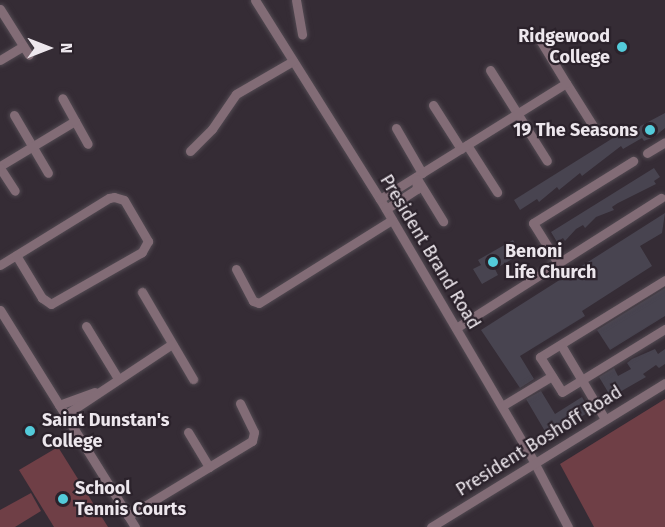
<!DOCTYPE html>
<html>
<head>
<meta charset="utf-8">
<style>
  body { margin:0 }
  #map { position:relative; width:665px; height:527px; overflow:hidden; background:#352c35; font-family:"Fira Sans",sans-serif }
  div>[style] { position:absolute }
  .green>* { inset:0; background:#6f3f46 }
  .building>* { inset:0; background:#484450 }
  .roads { filter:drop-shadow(0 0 2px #524a52) drop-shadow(0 0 2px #524a52) }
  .minor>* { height:9px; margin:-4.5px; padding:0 4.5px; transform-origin:4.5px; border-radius:4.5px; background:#826c76 }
  .dots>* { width:16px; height:16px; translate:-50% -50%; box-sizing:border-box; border:3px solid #2b222b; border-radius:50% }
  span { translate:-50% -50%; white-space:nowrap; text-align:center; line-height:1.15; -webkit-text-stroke:4.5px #2b222b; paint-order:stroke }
  .poi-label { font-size:18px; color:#ede7ed; font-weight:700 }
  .right { translate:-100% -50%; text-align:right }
  .left { translate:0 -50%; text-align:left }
  .street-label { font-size:18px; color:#ede7ed }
  .north { position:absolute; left:18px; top:18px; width:60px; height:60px; -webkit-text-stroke:4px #2b222b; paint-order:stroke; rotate:90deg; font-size:16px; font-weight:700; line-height:24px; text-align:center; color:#ede7ed }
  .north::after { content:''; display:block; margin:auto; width:21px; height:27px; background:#ede7ed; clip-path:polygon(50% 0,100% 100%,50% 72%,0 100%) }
</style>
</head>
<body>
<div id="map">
  <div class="green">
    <i style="clip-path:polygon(665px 399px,665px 527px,594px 527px,560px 464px)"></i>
    <i style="clip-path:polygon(58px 447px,108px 527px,54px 527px,19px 470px)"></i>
    <i style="clip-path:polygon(31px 493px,41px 511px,15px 527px,0 527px,0 510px)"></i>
  </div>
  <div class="building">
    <i style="clip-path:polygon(665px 113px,665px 128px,654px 137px,644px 141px,642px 138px,623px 149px,621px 146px,582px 176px,580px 173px,559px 190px,557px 187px,539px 202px,537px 199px,520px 210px,514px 200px,629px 128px,631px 131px)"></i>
    <i style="clip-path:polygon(654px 168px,660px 177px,654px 181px,656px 184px,618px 203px,612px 207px,614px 210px,596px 217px,585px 228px,583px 225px,576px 229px,565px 241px,563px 238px,557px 242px,551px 232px)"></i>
    <i style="clip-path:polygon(665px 213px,662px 233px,640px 246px,652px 266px,582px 311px,585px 316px,520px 356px,534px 379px,520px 388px,481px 330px)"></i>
    <i style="clip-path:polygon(513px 240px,521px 254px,495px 269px,498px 275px,482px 284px,473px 269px,481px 265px,478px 260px)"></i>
    <i style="clip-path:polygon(665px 288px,665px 316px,610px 350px,597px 330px)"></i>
    <i style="clip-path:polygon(655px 349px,658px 354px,665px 349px,665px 364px,659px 368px,656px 365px,643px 374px,646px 377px,611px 397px,599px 377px,614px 368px,618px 376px,631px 369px,627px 363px,632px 359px)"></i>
    <i style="clip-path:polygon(541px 391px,555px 414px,582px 397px,590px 411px,549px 438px,526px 399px)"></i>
  </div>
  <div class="roads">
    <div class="minor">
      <i style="left:255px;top:0;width:235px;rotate:57.9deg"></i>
      <i style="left:380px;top:199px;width:305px;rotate:59.6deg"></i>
      <i style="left:534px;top:462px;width:73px;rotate:62.4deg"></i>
      <i style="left:296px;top:0;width:35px;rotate:80deg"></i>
      <i style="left:0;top:9px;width:54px;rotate:57.8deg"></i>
      <i style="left:0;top:60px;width:27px;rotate:-31deg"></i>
      <i style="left:490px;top:70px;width:107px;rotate:57.9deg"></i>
      <i style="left:566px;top:83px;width:54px;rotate:57.8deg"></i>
      <i style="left:433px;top:105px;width:52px;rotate:57.5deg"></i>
      <i style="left:14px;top:115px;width:67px;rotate:59.6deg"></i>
      <i style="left:75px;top:121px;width:26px;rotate:61deg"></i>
      <i style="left:396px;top:128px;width:52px;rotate:60deg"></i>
      <i style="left:467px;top:145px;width:56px;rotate:57.4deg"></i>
      <i style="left:190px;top:151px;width:31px;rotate:-45deg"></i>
      <i style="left:212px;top:129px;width:42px;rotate:-55.6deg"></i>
      <i style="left:236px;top:94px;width:66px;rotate:-30.1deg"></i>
      <i style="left:647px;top:153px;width:21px;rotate:-31deg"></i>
      <i style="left:0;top:166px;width:87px;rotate:-31deg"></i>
      <i style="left:75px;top:121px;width:26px;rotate:-119deg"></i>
      <i style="left:0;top:168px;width:27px;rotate:57deg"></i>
      <i style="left:416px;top:177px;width:52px;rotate:58.5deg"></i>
      <i style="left:380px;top:199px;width:219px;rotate:-31.9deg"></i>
      <i style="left:566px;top:83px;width:50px;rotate:-121.2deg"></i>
      <i style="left:386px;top:209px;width:37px;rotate:-33deg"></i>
      <i style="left:417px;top:189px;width:10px;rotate:-96deg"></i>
      <i style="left:558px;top:263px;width:47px;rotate:-122deg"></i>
      <i style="left:533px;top:223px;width:118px;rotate:-31.8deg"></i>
      <i style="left:0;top:265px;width:128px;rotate:-31.6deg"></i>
      <i style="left:109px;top:198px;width:5px;rotate:-11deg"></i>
      <i style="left:114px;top:197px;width:10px;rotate:17deg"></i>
      <i style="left:124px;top:200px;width:48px;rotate:59.7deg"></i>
      <i style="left:148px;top:241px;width:13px;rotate:119deg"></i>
      <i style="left:142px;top:252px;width:105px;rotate:150.3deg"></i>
      <i style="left:51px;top:304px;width:11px;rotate:-146deg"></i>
      <i style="left:42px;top:298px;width:50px;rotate:-121.2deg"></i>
      <i style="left:236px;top:269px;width:36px;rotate:62deg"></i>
      <i style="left:253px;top:301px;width:6px;rotate:18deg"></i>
      <i style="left:259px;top:303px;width:157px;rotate:-32deg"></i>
      <i style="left:665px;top:280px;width:147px;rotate:148.4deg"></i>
      <i style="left:540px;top:357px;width:41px;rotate:57.8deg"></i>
      <i style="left:562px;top:392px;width:121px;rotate:-31.5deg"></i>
      <i style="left:142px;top:292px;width:101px;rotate:59.6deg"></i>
      <i style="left:0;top:310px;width:256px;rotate:58.1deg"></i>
      <i style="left:86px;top:326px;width:60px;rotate:58.7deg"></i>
      <i style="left:456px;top:328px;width:243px;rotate:-32.4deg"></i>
      <i style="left:561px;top:345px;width:86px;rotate:59.3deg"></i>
      <i style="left:59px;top:405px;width:38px;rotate:-20deg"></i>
      <i style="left:502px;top:406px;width:58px;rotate:-31deg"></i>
      <i style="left:65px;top:415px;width:128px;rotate:-33.6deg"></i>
      <i style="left:188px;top:432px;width:41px;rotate:59deg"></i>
      <i style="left:128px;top:516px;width:145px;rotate:-31.2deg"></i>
      <i style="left:252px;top:441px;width:9px;rotate:-77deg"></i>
      <i style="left:254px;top:432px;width:32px;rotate:-116deg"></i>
      <i style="left:431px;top:527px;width:275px;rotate:-31.6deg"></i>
    </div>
  </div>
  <div class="dots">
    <i style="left:622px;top:47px;background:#53cbda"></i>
    <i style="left:650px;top:130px;background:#53cbda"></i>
    <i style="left:493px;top:262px;background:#53cbda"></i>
    <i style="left:30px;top:431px;background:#53cbda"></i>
    <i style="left:63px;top:499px;background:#53cbda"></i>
  </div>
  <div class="poi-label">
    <span class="right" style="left:610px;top:47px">Ridgewood<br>College</span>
    <span class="right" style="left:638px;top:130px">19 The Seasons</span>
    <span class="left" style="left:505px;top:262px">Benoni<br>Life Church</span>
    <span class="left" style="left:42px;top:431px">Saint Dunstan's<br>College</span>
    <span class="left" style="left:75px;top:499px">School<br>Tennis Courts</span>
  </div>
  <div class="street-label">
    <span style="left:430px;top:252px;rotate:59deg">President Brand Road</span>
    <span style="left:539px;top:441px;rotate:-32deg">President Boshoff Road</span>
  </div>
  <div class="north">N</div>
</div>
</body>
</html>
